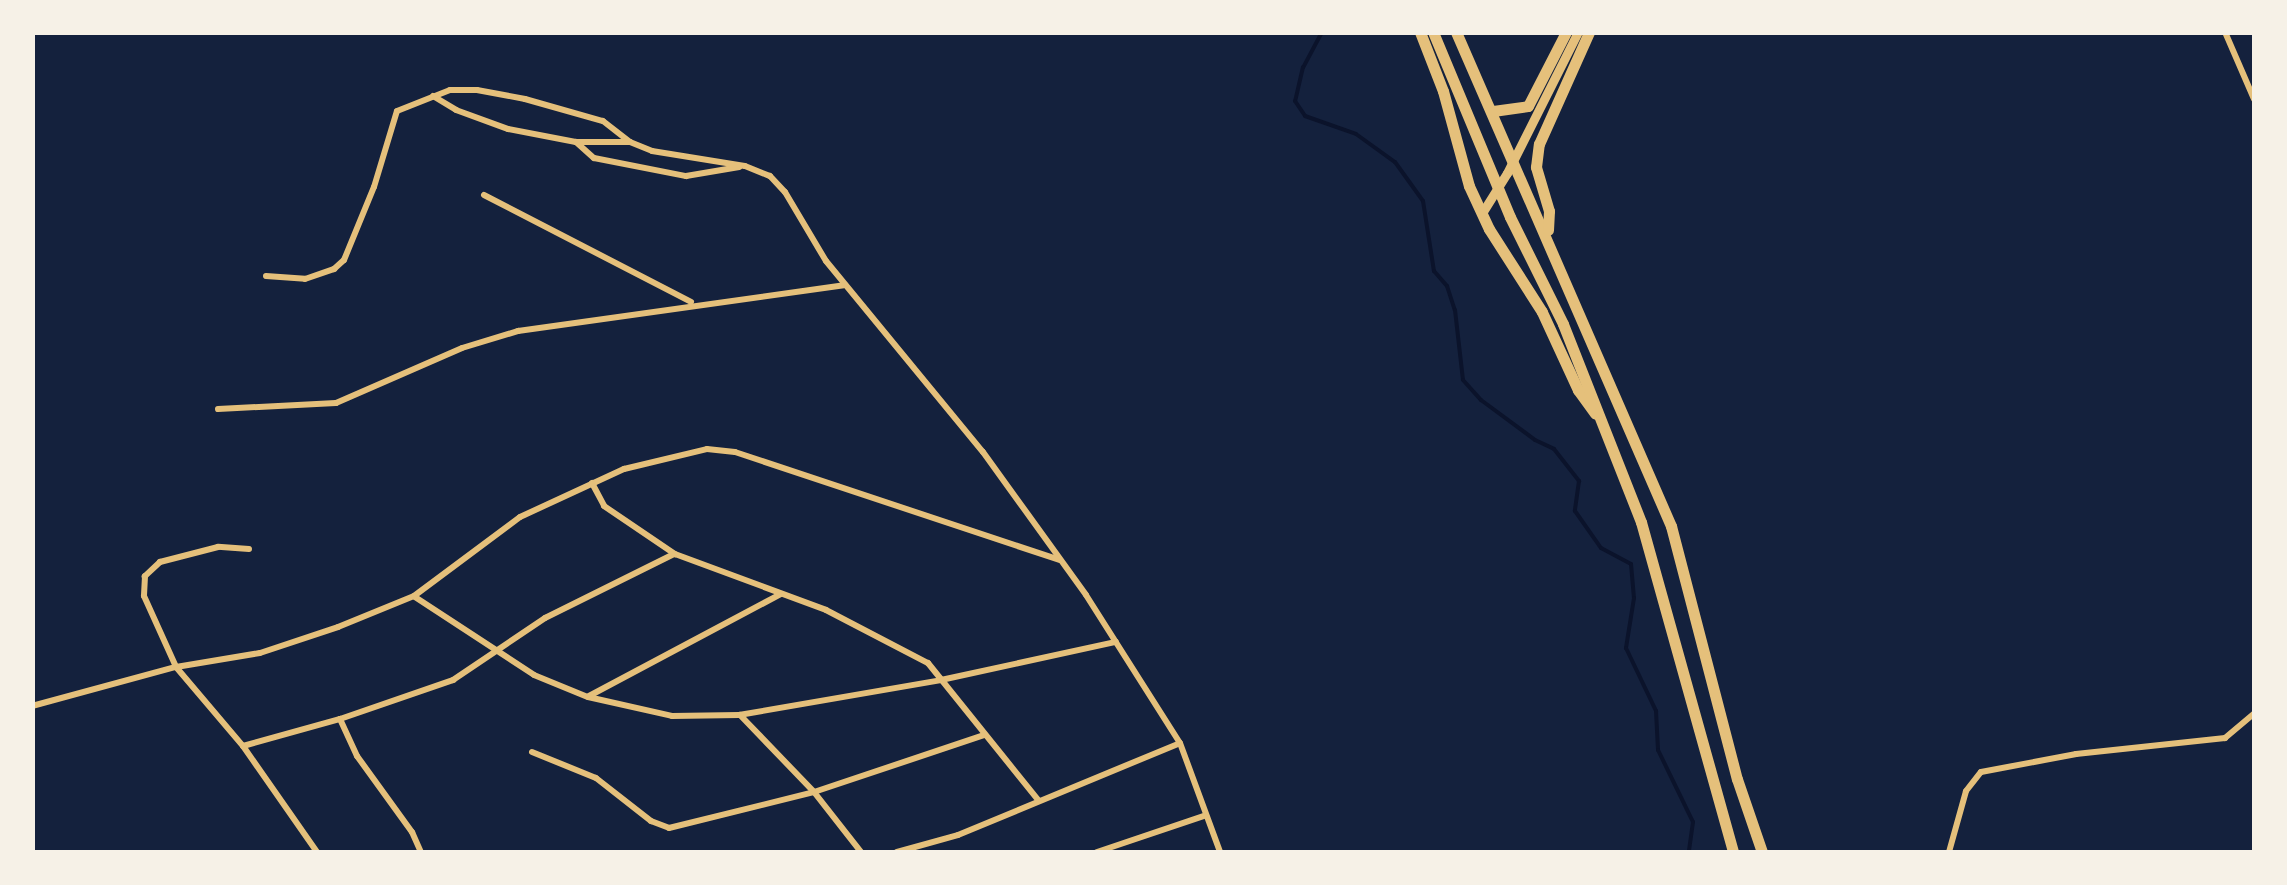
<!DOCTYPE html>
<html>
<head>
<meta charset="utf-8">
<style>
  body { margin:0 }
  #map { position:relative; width:2287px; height:885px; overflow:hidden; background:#14213d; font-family:Ubuntu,sans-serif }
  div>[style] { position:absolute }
  .stream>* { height:4px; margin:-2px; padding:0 2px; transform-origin:2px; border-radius:2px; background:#0b132b }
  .minor>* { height:6px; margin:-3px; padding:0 3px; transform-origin:3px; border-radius:3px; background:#e5c07b }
  .tertiary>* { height:9px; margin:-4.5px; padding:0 4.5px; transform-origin:4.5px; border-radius:4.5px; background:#e5c07b }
  .trunk>* { height:11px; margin:-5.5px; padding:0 5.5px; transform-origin:5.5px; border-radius:5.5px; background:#e5c07b }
  span { translate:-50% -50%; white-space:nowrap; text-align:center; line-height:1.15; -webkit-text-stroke:10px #f6f1e7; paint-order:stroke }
  .frame { position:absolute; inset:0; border:35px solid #f6f1e7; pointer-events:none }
</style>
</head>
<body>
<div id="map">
  <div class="stream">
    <i style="left:1322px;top:32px;width:40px;rotate:118deg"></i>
    <i style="left:1303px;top:67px;width:35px;rotate:103deg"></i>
    <i style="left:1295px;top:101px;width:18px;rotate:56deg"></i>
    <i style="left:1305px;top:116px;width:54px;rotate:19.4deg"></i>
    <i style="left:1356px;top:134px;width:48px;rotate:35.7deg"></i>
    <i style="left:1395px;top:162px;width:48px;rotate:54.3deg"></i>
    <i style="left:1423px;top:201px;width:71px;rotate:81.1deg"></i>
    <i style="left:1434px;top:271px;width:20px;rotate:49deg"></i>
    <i style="left:1447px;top:286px;width:25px;rotate:72deg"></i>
    <i style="left:1455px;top:310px;width:70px;rotate:83.5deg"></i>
    <i style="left:1463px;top:380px;width:27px;rotate:48deg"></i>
    <i style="left:1481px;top:400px;width:67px;rotate:36.5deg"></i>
    <i style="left:1535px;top:440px;width:21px;rotate:25deg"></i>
    <i style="left:1554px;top:449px;width:41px;rotate:52deg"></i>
    <i style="left:1579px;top:481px;width:30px;rotate:98deg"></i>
    <i style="left:1575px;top:511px;width:45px;rotate:54.9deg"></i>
    <i style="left:1601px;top:548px;width:34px;rotate:28deg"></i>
    <i style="left:1631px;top:564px;width:34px;rotate:85deg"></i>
    <i style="left:1634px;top:598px;width:51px;rotate:99.1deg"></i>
    <i style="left:1626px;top:648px;width:70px;rotate:64.5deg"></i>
    <i style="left:1656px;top:711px;width:39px;rotate:87deg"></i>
    <i style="left:1658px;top:750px;width:80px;rotate:64.1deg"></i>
    <i style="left:1693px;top:822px;width:30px;rotate:98deg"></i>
  </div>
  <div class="minor">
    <i style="left:2225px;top:32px;width:73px;rotate:66.6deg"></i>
    <i style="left:433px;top:96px;width:27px;rotate:31deg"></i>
    <i style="left:456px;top:110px;width:55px;rotate:20.1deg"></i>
    <i style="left:508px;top:129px;width:69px;rotate:10.8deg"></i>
    <i style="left:576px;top:142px;width:54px"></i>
    <i style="left:576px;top:142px;width:24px;rotate:42deg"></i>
    <i style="left:594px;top:158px;width:94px;rotate:11.1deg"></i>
    <i style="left:686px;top:176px;width:54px;rotate:-9.6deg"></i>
    <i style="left:484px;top:195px;width:233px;rotate:27.3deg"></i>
    <i style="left:266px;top:276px;width:39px;rotate:4deg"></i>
    <i style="left:305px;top:279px;width:31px;rotate:-19deg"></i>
    <i style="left:334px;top:269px;width:13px;rotate:-42deg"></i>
    <i style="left:344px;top:260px;width:79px;rotate:-67.7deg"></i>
    <i style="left:374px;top:187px;width:79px;rotate:-73.2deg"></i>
    <i style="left:397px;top:111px;width:57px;rotate:-21.6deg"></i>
    <i style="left:450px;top:90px;width:27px"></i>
    <i style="left:477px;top:90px;width:49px;rotate:10.6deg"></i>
    <i style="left:525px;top:99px;width:81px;rotate:15.8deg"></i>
    <i style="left:603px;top:121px;width:34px;rotate:38deg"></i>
    <i style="left:630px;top:142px;width:24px;rotate:22deg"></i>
    <i style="left:652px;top:151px;width:94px;rotate:9.2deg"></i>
    <i style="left:745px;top:166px;width:27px;rotate:22deg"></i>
    <i style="left:770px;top:176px;width:22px;rotate:47deg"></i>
    <i style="left:785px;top:192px;width:80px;rotate:59.3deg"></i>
    <i style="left:826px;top:261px;width:247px;rotate:50.6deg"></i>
    <i style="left:983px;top:452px;width:176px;rotate:54.2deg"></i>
    <i style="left:1086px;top:595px;width:175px;rotate:57.6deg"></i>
    <i style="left:1180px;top:743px;width:116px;rotate:69.8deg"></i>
    <i style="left:218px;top:409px;width:118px;rotate:-2.9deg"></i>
    <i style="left:336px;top:403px;width:137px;rotate:-23.6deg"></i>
    <i style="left:462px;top:348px;width:59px;rotate:-16.9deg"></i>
    <i style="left:518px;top:331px;width:329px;rotate:-8deg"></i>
    <i style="left:592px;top:483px;width:26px;rotate:62deg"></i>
    <i style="left:604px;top:506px;width:86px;rotate:34.1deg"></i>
    <i style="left:675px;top:554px;width:161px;rotate:20.3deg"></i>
    <i style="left:826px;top:610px;width:115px;rotate:27.5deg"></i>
    <i style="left:928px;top:663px;width:176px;rotate:51.2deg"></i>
    <i style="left:249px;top:549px;width:31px;rotate:-176deg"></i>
    <i style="left:218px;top:547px;width:60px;rotate:165.5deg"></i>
    <i style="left:160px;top:562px;width:21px;rotate:137deg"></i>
    <i style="left:145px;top:576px;width:20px;rotate:93deg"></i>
    <i style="left:144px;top:596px;width:78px;rotate:65.7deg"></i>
    <i style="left:176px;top:667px;width:104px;rotate:49.7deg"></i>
    <i style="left:243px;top:746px;width:129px;rotate:55.1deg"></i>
    <i style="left:415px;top:597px;width:142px;rotate:33.2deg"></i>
    <i style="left:534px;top:675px;width:58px;rotate:22.2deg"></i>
    <i style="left:588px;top:697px;width:86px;rotate:12.7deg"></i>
    <i style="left:672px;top:716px;width:67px;rotate:-0.9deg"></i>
    <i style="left:739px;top:715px;width:205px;rotate:-9.8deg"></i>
    <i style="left:941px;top:680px;width:179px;rotate:-12.3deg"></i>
    <i style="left:589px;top:696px;width:217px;rotate:-28deg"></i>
    <i style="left:32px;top:706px;width:149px;rotate:-15.2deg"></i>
    <i style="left:176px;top:667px;width:85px;rotate:-9.5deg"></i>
    <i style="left:260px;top:653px;width:82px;rotate:-18.4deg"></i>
    <i style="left:338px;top:627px;width:82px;rotate:-22.2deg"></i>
    <i style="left:414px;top:596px;width:132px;rotate:-36.7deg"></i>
    <i style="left:520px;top:517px;width:115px;rotate:-24.8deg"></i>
    <i style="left:624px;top:469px;width:85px;rotate:-13.5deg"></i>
    <i style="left:707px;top:449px;width:28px;rotate:6deg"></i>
    <i style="left:735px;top:452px;width:342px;rotate:18.4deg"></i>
    <i style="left:740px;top:715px;width:107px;rotate:46.1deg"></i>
    <i style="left:814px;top:792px;width:76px;rotate:51.9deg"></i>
    <i style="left:340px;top:719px;width:41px;rotate:65.3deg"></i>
    <i style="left:357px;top:756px;width:94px;rotate:54.1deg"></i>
    <i style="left:412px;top:832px;width:22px;rotate:66deg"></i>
    <i style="left:243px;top:746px;width:101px;rotate:-15.6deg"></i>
    <i style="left:340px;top:719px;width:120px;rotate:-19deg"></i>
    <i style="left:453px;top:680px;width:111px;rotate:-34deg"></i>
    <i style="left:545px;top:618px;width:144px;rotate:-26.4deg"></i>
    <i style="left:532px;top:752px;width:69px;rotate:22.1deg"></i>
    <i style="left:596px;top:778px;width:70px;rotate:38deg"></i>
    <i style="left:651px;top:821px;width:19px;rotate:21deg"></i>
    <i style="left:669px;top:828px;width:149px;rotate:-13.9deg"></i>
    <i style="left:814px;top:792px;width:179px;rotate:-18.5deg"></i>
    <i style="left:897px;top:852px;width:63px;rotate:-15.6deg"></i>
    <i style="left:958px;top:835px;width:240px;rotate:-22.5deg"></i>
    <i style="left:1097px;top:852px;width:113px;rotate:-18.6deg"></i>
    <i style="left:1949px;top:852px;width:63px;rotate:-74.4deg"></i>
    <i style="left:1966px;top:791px;width:24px;rotate:-52deg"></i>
    <i style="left:1981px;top:772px;width:97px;rotate:-10.7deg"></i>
    <i style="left:2076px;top:754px;width:150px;rotate:-6.1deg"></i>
    <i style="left:2225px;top:738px;width:38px;rotate:-40deg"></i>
  </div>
  <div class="tertiary">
    <i style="left:1482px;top:213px;width:47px;rotate:-58deg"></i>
    <i style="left:1507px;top:173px;width:158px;rotate:-63.3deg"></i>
  </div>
  <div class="trunk">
    <i style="left:1420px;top:32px;width:63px;rotate:68.7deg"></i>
    <i style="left:1443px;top:91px;width:98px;rotate:74.7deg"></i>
    <i style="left:1469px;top:186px;width:47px;rotate:65.1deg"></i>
    <i style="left:1489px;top:229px;width:98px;rotate:57.4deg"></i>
    <i style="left:1542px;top:312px;width:86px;rotate:65.2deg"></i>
    <i style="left:1578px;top:390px;width:29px;rotate:54deg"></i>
    <i style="left:1433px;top:32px;width:200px;rotate:67.4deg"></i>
    <i style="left:1510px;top:217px;width:119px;rotate:63.6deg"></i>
    <i style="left:1563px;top:324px;width:213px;rotate:68.5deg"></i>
    <i style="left:1641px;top:522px;width:343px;rotate:74.4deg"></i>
    <i style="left:1456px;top:32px;width:539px;rotate:66.48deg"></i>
    <i style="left:1671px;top:526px;width:261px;rotate:75.4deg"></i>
    <i style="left:1737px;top:779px;width:77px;rotate:71.1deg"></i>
    <i style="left:1493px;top:111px;width:35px;rotate:-8deg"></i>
    <i style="left:1528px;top:106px;width:83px;rotate:-62.8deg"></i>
    <i style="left:1548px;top:230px;width:19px;rotate:-87deg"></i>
    <i style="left:1549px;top:211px;width:46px;rotate:-106.5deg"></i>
    <i style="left:1536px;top:167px;width:23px;rotate:-83deg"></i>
    <i style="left:1539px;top:144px;width:123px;rotate:-65.9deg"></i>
  </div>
  <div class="frame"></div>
</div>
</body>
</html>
